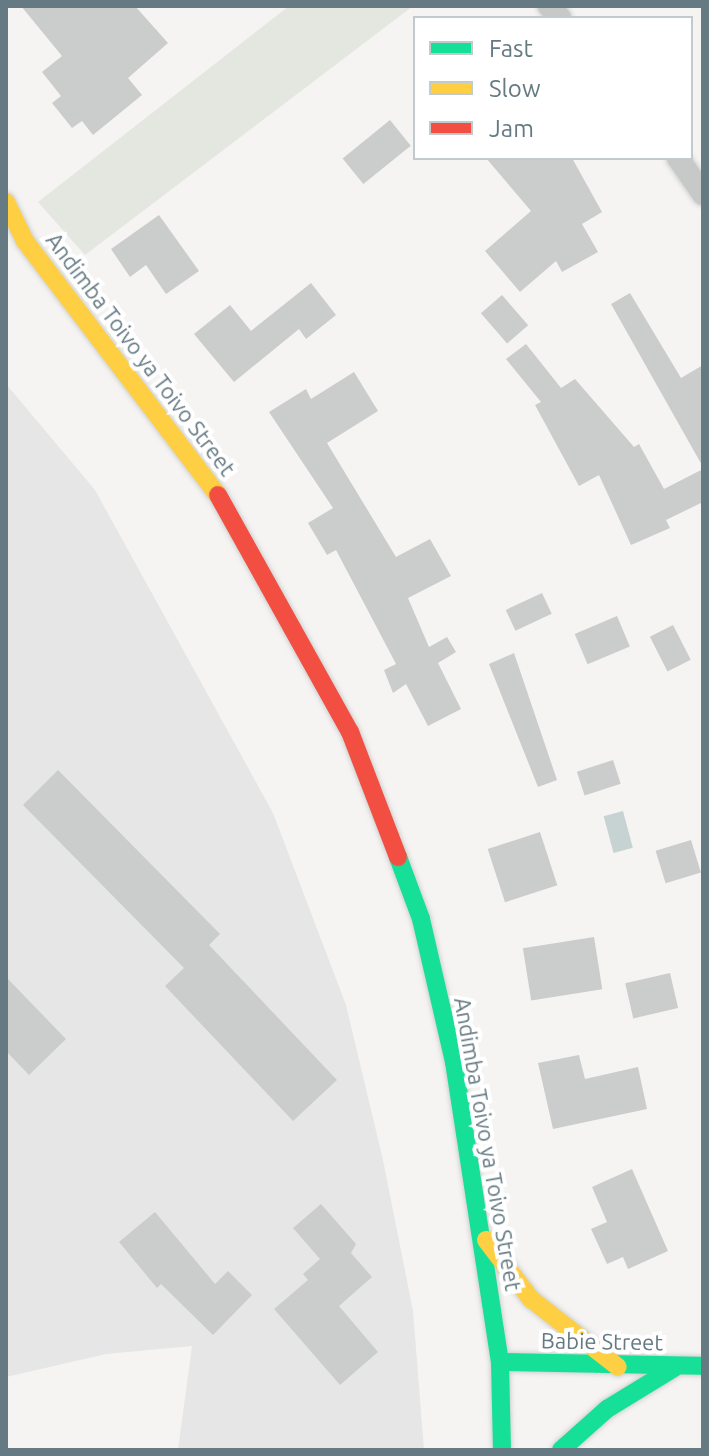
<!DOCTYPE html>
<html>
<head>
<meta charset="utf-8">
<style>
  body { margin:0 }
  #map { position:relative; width:709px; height:1456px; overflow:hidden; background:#f5f4f3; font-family:Ubuntu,sans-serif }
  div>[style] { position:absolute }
  .built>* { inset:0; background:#e5e6e5 }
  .green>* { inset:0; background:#e4e6e0 }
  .water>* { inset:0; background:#c7d2d3; transform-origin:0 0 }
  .building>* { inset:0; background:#cbcccc; transform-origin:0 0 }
  .roads { filter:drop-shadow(0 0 2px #d0d1d1) drop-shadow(0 0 2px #d0d1d1) }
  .street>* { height:22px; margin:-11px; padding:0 11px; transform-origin:11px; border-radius:11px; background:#c7c9c9 }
  .fast>* { height:18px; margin:-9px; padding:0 9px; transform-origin:9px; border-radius:9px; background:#16e098 }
  .slow>* { height:18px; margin:-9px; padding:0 9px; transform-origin:9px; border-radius:9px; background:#ffcf43 }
  .jam>* { height:18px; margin:-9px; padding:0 9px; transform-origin:9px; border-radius:9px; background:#f24e42 }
  span { translate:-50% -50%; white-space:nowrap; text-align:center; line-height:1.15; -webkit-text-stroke:8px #fff; paint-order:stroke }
  .street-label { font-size:22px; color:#657a83 }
  .frame { position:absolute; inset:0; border:8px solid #657a83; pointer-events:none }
  .legend { position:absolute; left:413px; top:16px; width:280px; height:144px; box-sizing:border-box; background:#fff; border:2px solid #c1cacd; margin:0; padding:10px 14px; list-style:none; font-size:24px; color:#657a83 }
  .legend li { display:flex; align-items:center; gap:16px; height:40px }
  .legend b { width:40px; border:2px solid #c1cacd }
</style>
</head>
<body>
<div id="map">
  <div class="built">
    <i style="clip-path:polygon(6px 384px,95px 490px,273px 813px,346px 1005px,383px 1160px,413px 1311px,424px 1450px,178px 1450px,192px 1346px,106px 1354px,6px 1377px)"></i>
  </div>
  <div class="green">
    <i style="clip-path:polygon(289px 6px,413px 6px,85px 255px,38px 202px)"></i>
  </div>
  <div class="water">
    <i style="left:623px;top:811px;width:38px;height:20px;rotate:75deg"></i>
  </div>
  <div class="building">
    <i style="clip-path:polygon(21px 6px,135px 6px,168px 43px,128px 78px,142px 95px,93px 135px,82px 121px,72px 128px,52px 103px,61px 96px,42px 72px,62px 56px)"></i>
    <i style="left:390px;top:120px;width:33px;height:61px;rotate:51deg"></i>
    <i style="clip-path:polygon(486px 158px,572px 158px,602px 212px,582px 224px,598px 252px,562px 272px,556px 261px,520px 292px,485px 251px,531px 211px)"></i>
    <i style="clip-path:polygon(159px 215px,199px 271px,166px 294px,146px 265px,130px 277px,111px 249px)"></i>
    <i style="clip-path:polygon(311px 283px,336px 315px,306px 339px,299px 329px,234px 382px,194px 334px,230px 305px,251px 331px)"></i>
    <i style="clip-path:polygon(630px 293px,681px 378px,703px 365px,703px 467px,611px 304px)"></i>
    <i style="left:502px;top:295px;width:40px;height:28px;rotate:49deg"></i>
    <i style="clip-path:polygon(526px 344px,561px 388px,575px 379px,634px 447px,639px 444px,664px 489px,703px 469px,703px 502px,666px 520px,670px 528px,631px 545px,599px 475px,579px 486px,535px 405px,541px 402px,506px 359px)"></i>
    <i style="clip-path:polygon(354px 372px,378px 411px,327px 443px,396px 557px,430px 539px,451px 576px,408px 598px,429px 647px,447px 637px,456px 652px,438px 663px,461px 709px,428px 726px,406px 684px,393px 693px,384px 670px,396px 664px,336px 550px,327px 555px,308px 523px,333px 508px,269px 412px,306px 389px,311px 399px)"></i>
    <i style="left:542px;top:593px;width:23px;height:40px;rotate:65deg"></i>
    <i style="left:617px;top:616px;width:33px;height:46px;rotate:67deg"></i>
    <i style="left:673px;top:625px;width:39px;height:26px;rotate:63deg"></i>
    <i style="clip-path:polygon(514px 653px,557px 780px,538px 787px,489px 664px)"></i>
    <i style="left:613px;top:760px;width:25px;height:38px;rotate:72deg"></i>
    <i style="clip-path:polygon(58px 770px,220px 934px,209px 945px,337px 1080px,293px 1121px,165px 986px,184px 968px,23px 805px)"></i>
    <i style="left:540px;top:832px;width:56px;height:55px;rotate:72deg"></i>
    <i style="left:691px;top:840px;width:34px;height:37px;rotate:73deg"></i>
    <i style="left:594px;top:937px;width:53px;height:72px;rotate:81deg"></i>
    <i style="left:670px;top:973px;width:36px;height:46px;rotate:77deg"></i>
    <i style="clip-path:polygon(6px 977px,66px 1039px,29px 1075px,6px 1051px)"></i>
    <i style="clip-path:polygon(579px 1055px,585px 1079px,638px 1067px,647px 1109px,553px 1129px,538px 1063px)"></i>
    <i style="clip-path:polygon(632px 1169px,668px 1251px,628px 1269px,623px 1257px,607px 1264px,591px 1229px,607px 1222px,592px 1187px)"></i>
    <i style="clip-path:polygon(321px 1204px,356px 1244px,351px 1253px,372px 1277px,339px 1306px,378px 1352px,340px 1385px,274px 1309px,308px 1280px,303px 1274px,320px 1259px,293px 1228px)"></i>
    <i style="clip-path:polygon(155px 1212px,215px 1284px,228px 1271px,252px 1295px,213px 1335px,161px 1284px,157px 1288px,119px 1242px)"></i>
  </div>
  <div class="roads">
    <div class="street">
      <i style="left:549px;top:6px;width:16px;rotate:47deg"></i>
      <i style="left:678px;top:158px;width:44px;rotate:55.2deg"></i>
    </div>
    <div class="fast">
      <i style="left:398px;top:857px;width:66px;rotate:69.6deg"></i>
      <i style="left:421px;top:919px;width:147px;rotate:77deg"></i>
      <i style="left:454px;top:1062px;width:304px;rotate:81.3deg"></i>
      <i style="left:500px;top:1362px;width:88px;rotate:88.7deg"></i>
      <i style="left:500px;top:1362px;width:203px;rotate:1.1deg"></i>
      <i style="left:561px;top:1450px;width:62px;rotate:-41.7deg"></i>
      <i style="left:607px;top:1409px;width:79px;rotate:-31.5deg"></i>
    </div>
    <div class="slow">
      <i style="left:6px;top:202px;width:43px;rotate:64deg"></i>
      <i style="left:25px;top:241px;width:319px;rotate:52.8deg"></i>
      <i style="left:486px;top:1240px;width:74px;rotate:52.7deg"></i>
      <i style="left:531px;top:1299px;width:110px;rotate:38deg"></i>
    </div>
    <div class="jam">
      <i style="left:218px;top:495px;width:271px;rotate:60.9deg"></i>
      <i style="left:350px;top:732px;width:134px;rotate:69deg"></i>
    </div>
  </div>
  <div class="street-label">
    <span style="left:141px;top:354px;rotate:53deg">Andimba Toivo ya Toivo Street</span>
    <span style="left:488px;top:1144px;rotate:80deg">Andimba Toivo ya Toivo Street</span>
    <span style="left:602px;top:1341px;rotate:1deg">Babie Street</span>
  </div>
  <div class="frame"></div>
  <ul class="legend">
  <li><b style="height:10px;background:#16e098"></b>Fast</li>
  <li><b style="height:10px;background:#ffcf43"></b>Slow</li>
  <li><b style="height:10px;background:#f24e42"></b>Jam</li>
  </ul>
</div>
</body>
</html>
